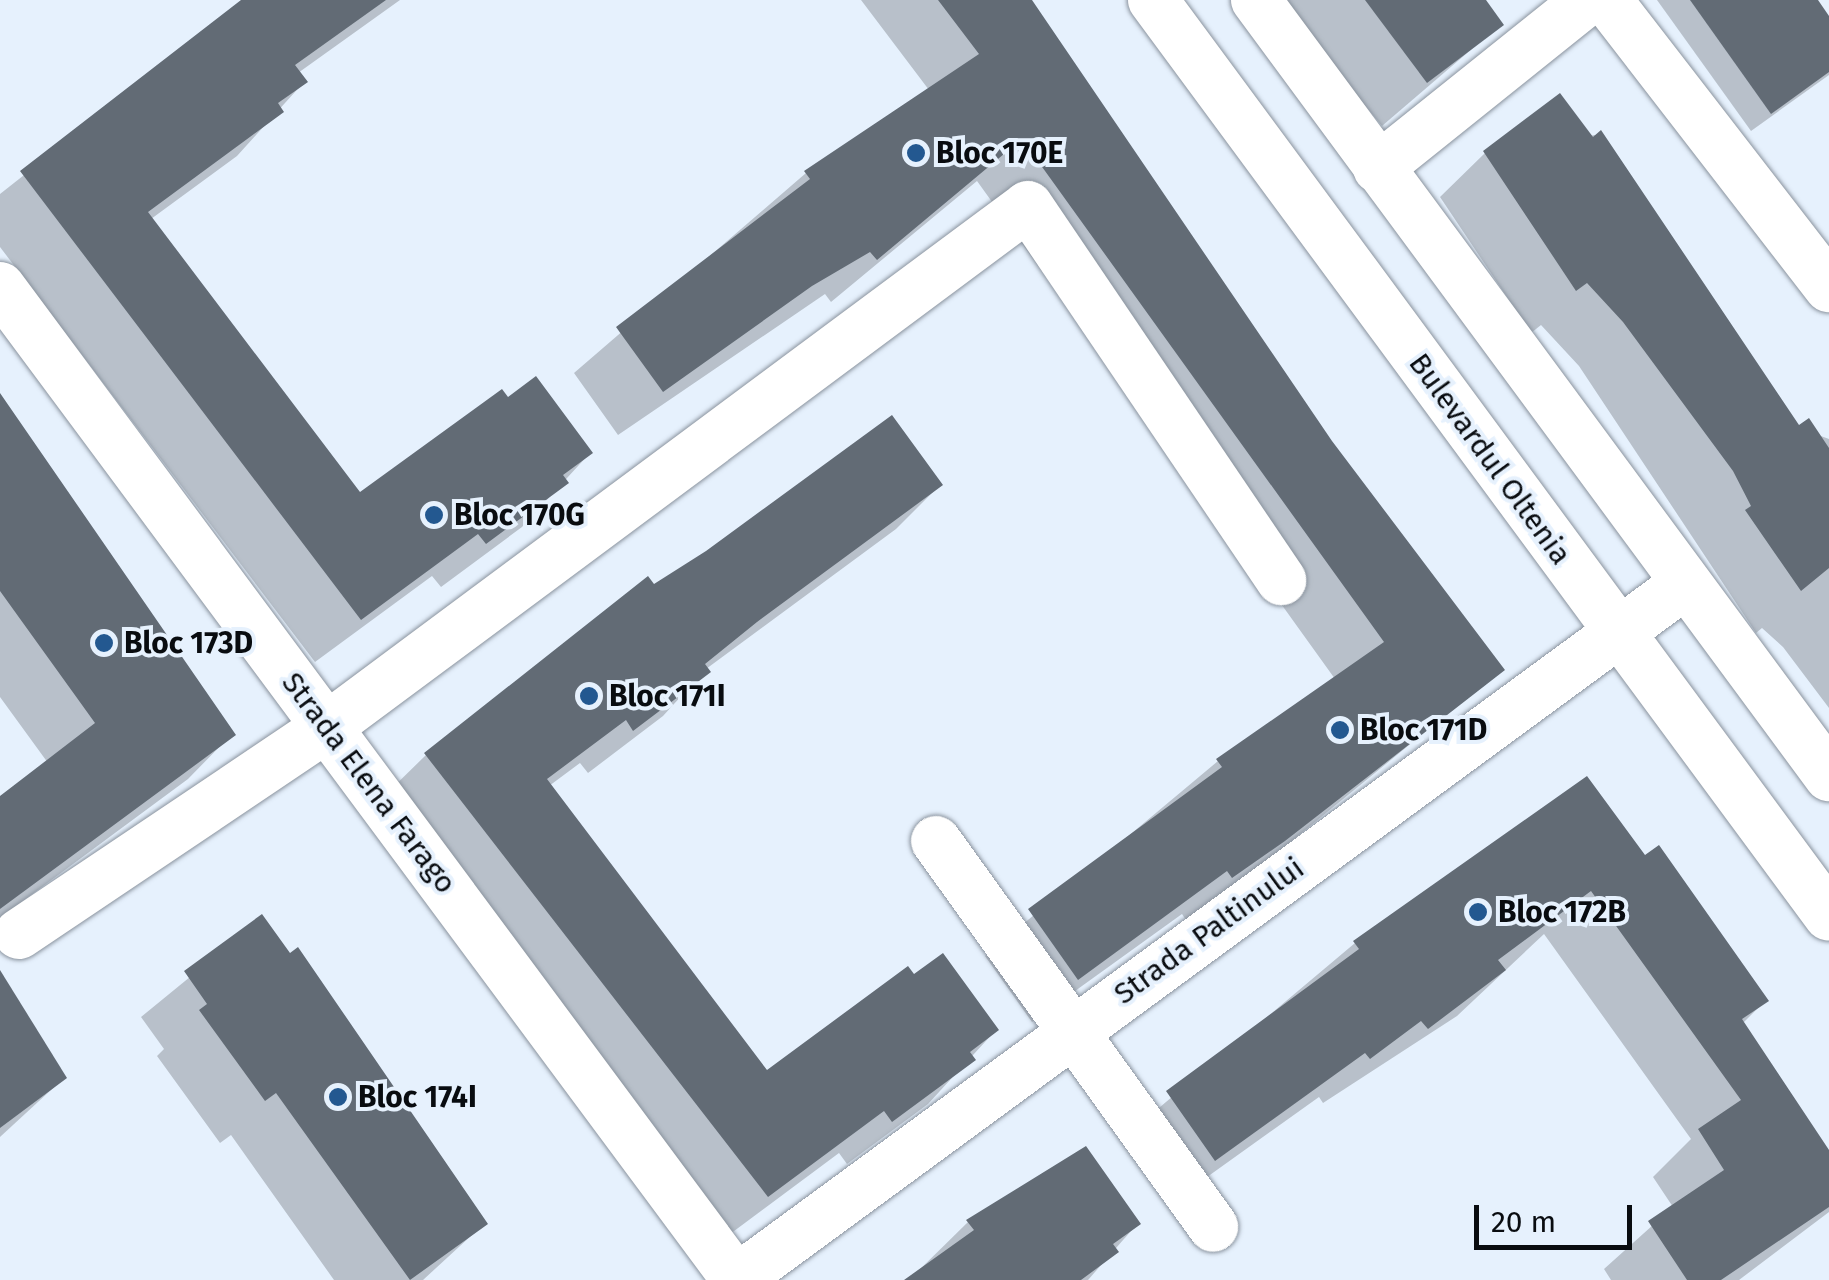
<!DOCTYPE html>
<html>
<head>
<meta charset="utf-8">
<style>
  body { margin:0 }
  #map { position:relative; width:1829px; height:1280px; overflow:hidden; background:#e6f1fd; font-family:"Fira Sans",sans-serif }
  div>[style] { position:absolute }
  .shadow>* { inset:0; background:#0003 }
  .building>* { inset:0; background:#626b75 }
  .roads { filter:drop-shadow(0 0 2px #8a939e) drop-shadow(0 0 2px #8a939e) }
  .minor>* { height:50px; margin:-25px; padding:0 25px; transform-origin:25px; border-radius:25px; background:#fff }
  .dots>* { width:28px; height:28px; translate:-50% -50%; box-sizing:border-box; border:5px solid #e6f1fd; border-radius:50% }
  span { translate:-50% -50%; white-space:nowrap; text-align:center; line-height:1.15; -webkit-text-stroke:8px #e6f1fd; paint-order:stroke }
  .poi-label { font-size:30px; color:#090c10; font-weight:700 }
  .left { translate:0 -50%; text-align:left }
  .street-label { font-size:30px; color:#090c10 }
  .scale { position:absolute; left:1474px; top:1205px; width:158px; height:45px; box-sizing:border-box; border:5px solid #090c10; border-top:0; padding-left:12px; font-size:30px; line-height:35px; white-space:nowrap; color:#090c10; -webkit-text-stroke:8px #e6f1fd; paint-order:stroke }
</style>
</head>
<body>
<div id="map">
  <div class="shadow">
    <i style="clip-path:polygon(246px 0,400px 0,298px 73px,304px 82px,237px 156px,151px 219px,360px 495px,590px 453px,522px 527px,441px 587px,432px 576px,315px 662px,0 247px,0 194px)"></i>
    <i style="clip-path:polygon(861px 0,1028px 0,1330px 443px,1502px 669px,1238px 885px,1186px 920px,1182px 914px,1032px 1022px,985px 956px,1218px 761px,1335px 679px,977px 181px,831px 302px,825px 294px,618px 435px,574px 373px,806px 173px,929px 90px)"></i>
    <i style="clip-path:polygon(1277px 0,1483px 0,1501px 24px,1382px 126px)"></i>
    <i style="clip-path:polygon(1657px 0,1815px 0,1829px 20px,1829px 75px,1751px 131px)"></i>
    <i style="clip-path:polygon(1601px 134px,1799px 428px,1829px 439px,1829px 708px,1783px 647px,1762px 628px,1756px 633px,1579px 366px,1541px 325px,1531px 333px,1440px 197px,1485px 153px)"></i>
    <i style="clip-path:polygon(0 404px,232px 734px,188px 779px,0 918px,0 799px,48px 763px,0 697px)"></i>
    <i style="clip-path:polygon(940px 485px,896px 529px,706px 669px,663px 716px,588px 773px,580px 763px,549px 786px,767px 1074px,996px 1030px,928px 1104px,847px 1164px,839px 1153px,722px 1240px,381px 799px,426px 755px,653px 587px)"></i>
    <i style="clip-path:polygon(1644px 858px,1766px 1000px,1742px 1024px,1829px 1154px,1829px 1212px,1739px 1280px,1611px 1280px,1604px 1269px,1673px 1207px,1653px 1177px,1691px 1139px,1544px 934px,1457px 1016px,1323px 1103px,1319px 1097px,1168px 1205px,1122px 1139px,1355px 943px)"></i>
    <i style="clip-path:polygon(262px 918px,485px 1223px,423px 1280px,334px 1280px,231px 1135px,220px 1143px,157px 1056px,164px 1049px,141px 1017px)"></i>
    <i style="clip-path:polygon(0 974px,64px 1078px,0 1137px)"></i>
    <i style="clip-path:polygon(968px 1222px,1138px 1223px,1088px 1280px,909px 1280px)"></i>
  </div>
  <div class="building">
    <i style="clip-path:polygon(241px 0,386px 0,295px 65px,308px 82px,278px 103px,284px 112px,148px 212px,360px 492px,502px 389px,508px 397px,536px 376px,593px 453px,563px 475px,569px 483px,486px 544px,478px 534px,361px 620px,20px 171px)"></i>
    <i style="clip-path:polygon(938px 0,1032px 0,1332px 441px,1505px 670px,1285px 841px,1232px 878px,1227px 871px,1078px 980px,1028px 909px,1222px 767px,1216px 759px,1384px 642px,1022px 139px,877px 260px,870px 252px,812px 286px,663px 392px,616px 327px,810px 179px,804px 171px,979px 54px)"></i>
    <i style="clip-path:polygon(1365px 0,1486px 0,1504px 25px,1427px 83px)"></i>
    <i style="clip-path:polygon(1690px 0,1818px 0,1829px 16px,1829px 72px,1771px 114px)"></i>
    <i style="clip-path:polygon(1560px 93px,1593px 137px,1601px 130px,1799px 425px,1809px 418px,1829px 448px,1829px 568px,1801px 591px,1745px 510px,1751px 506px,1733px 471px,1623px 322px,1587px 283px,1576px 291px,1483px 151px)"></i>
    <i style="clip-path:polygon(0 393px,236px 735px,0 909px,0 796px,95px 723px,0 591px)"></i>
    <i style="clip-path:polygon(892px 415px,943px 485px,757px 622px,705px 664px,711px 672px,633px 731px,626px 720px,547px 779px,767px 1070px,908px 966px,914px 974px,943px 953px,999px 1030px,970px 1052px,976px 1060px,892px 1122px,884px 1111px,768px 1197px,424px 753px,648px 576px,654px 584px,706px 551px)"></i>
    <i style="clip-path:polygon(1587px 776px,1645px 855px,1659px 845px,1769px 1001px,1742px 1019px,1829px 1150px,1829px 1207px,1721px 1280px,1687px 1280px,1648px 1221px,1724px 1170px,1698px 1129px,1741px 1100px,1591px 891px,1498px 960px,1506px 970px,1428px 1029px,1421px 1021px,1370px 1059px,1365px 1053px,1215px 1161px,1166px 1091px,1359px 949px,1353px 941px)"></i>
    <i style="clip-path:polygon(262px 914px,290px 953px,298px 947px,488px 1224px,410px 1280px,276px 1093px,265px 1101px,199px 1010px,207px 1004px,184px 971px)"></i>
    <i style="clip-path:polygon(0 970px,67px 1078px,0 1128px)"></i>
    <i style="clip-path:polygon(1086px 1146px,1141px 1224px,1113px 1244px,1119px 1252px,1081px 1280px,904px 1280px,974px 1230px,966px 1220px)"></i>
  </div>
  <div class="roads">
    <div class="minor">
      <i style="left:1153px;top:0;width:1138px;rotate:53.57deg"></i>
      <i style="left:1256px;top:0;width:965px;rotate:53.56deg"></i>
      <i style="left:1607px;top:0;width:363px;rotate:52.3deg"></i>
      <i style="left:1378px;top:168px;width:269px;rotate:-38.7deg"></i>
      <i style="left:0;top:287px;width:1237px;rotate:53.42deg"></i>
      <i style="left:936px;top:841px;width:475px;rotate:54.3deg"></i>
      <i style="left:19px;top:934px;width:371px;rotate:-33.9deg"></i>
      <i style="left:327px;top:727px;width:873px;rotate:-36.62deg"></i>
      <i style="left:1028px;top:206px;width:452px;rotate:55.9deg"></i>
      <i style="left:736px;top:1280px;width:1177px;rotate:-36.26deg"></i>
    </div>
  </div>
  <div class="dots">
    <i style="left:916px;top:153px;background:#235890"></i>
    <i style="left:434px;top:515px;background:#235890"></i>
    <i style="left:104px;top:643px;background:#235890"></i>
    <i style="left:589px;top:696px;background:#235890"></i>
    <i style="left:1340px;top:730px;background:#235890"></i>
    <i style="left:1478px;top:912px;background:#235890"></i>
    <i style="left:338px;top:1097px;background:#235890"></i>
  </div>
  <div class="poi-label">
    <span class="left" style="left:936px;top:153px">Bloc 170E</span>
    <span class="left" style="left:454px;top:515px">Bloc 170G</span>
    <span class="left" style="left:124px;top:643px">Bloc 173D</span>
    <span class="left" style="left:609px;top:696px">Bloc 171I</span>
    <span class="left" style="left:1360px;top:730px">Bloc 171D</span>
    <span class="left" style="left:1498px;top:912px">Bloc 172B</span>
    <span class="left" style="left:358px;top:1097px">Bloc 174I</span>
  </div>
  <div class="street-label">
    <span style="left:1490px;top:459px;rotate:54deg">Bulevardul Oltenia</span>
    <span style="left:369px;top:783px;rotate:53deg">Strada Elena Farago</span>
    <span style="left:1209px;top:931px;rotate:-36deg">Strada Paltinului</span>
  </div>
  <div class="scale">20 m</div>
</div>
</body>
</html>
